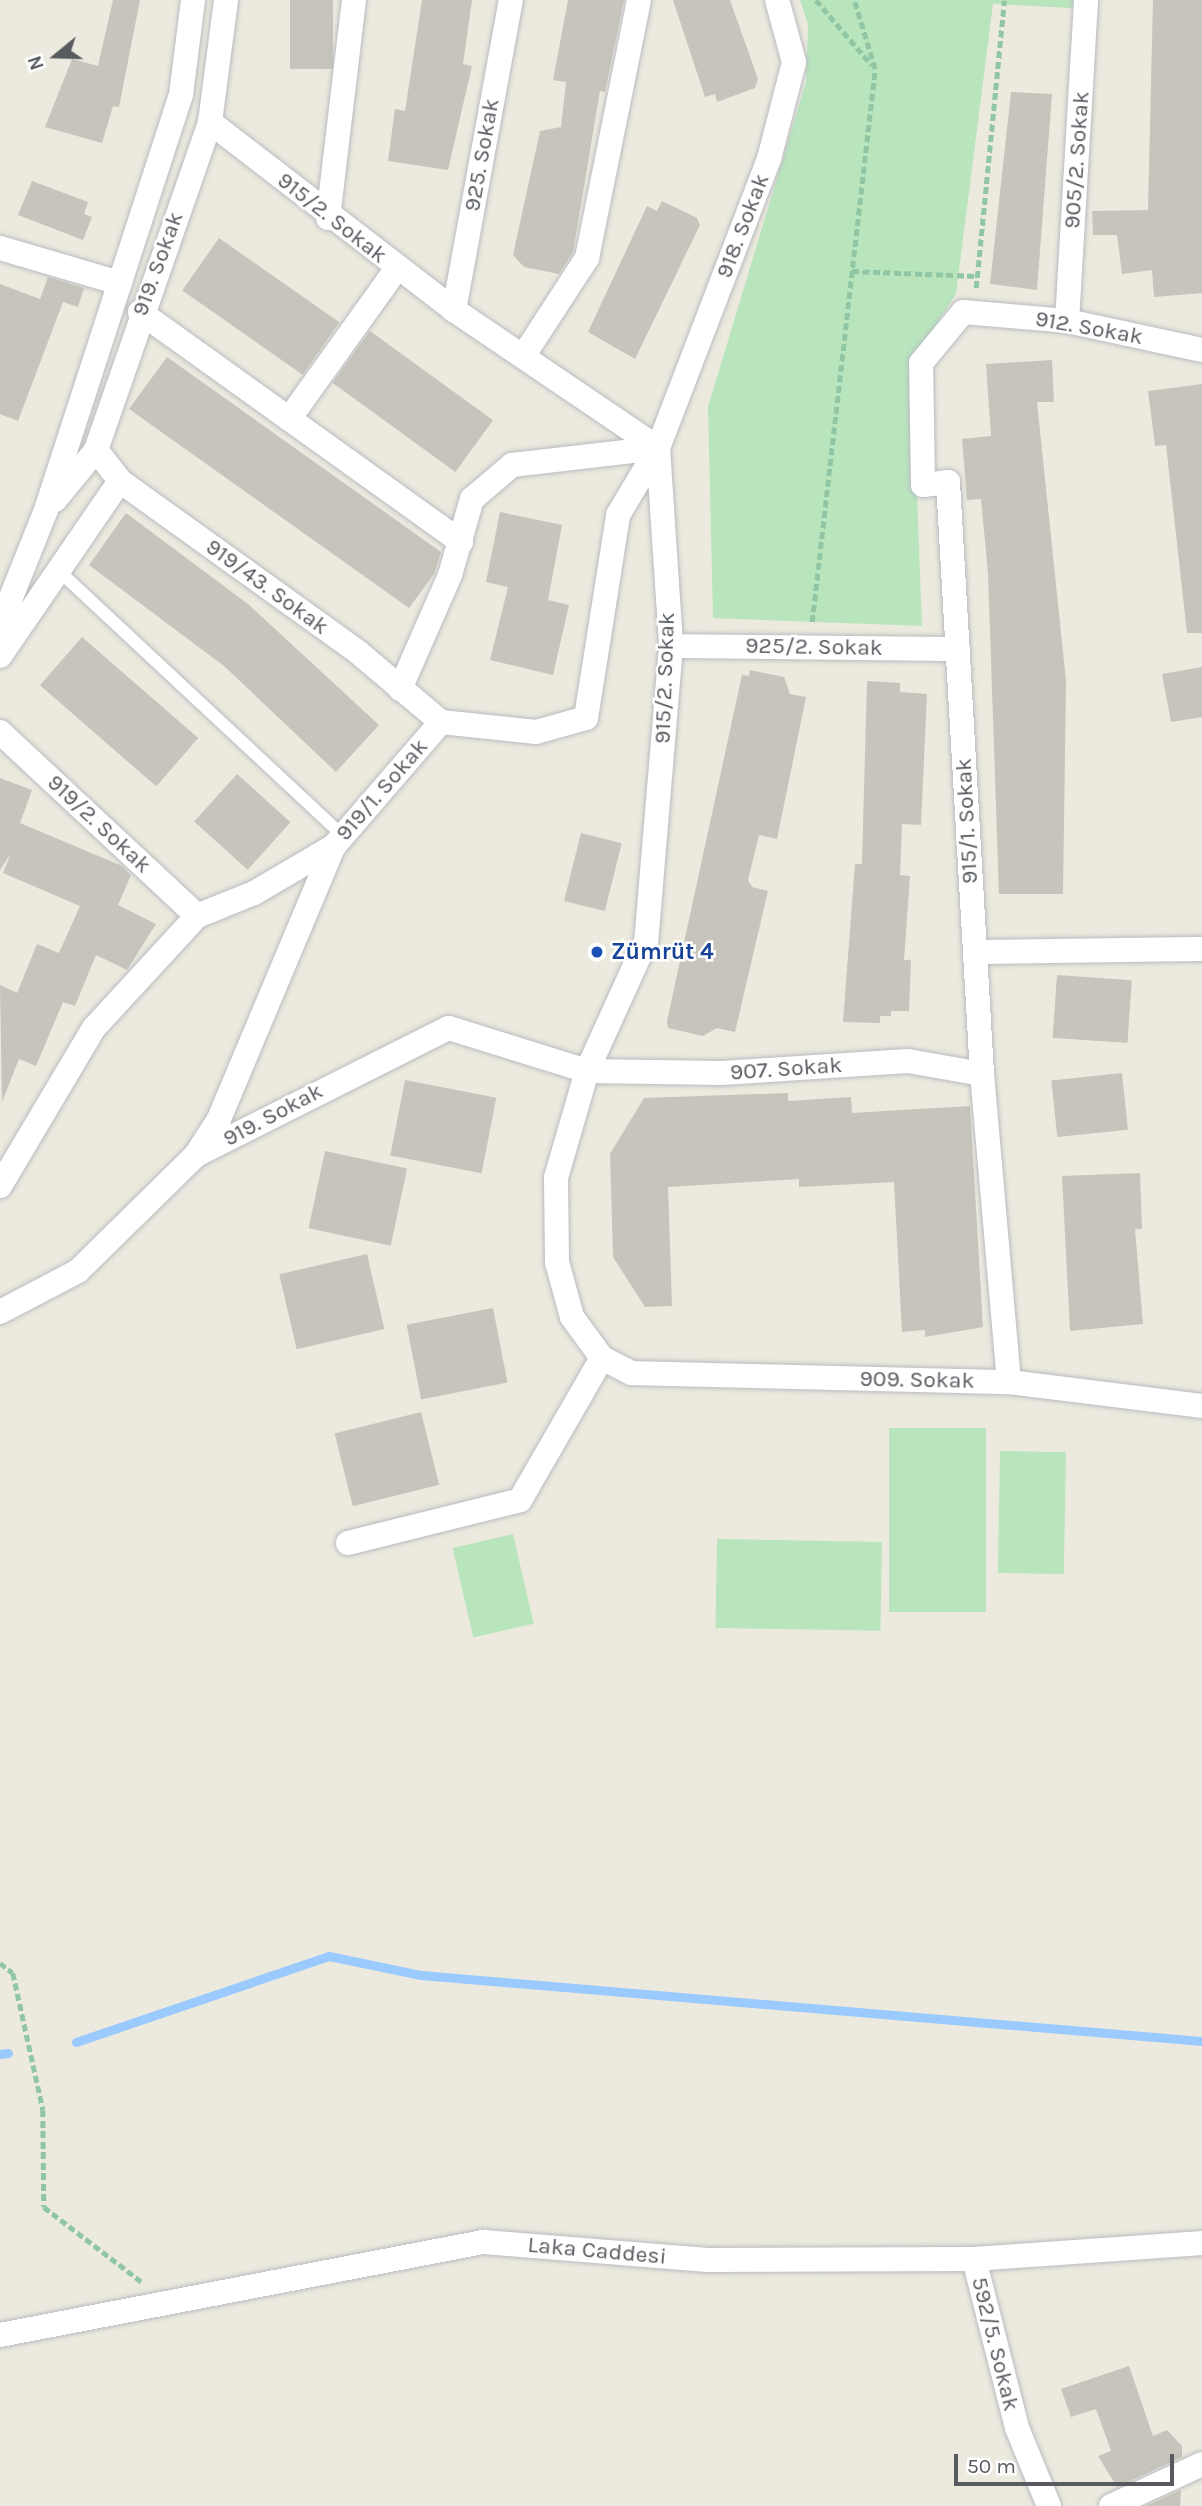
<!DOCTYPE html>
<html>
<head>
<meta charset="utf-8">
<style>
  body { margin:0 }
  #map { position:relative; width:1202px; height:2506px; overflow:hidden; background:#eceade; font-family:Karla,sans-serif }
  div>[style] { position:absolute }
  .green>* { inset:0; background:#b9e5bd; transform-origin:0 0 }
  .stream>* { height:9px; margin:-4.5px; padding:0 4.5px; transform-origin:4.5px; border-radius:4.5px; background:#9bcaff }
  .building>* { inset:0; background:#c6c4bb; transform-origin:0 0 }
  .path>* { height:4.5px; margin-top:-2.25px; transform-origin:0; background:repeating-linear-gradient(90deg,#91c6a5 0 7px,transparent 0 10.5px) }
  .roads { filter:drop-shadow(0 0 2px #b9bbc1) drop-shadow(0 0 2px #b9bbc1) }
  .lane>* { height:12px; margin:-6px; padding:0 6px; transform-origin:6px; border-radius:6px; background:#fff }
  .street>* { height:24px; margin:-12px; padding:0 12px; transform-origin:12px; border-radius:12px; background:#fff }
  .dots>* { width:19px; height:19px; translate:-50% -50%; box-sizing:border-box; border:4px solid #fff; border-radius:50% }
  span { translate:-50% -50%; white-space:nowrap; text-align:center; line-height:1.15; -webkit-text-stroke:5px #fff; paint-order:stroke }
  .street-label { font-size:23px; color:#575b60 }
  .transit-label { font-size:23px; color:#164399; font-weight:700 }
  .left { translate:0 -50%; text-align:left }
  .north { position:absolute; left:21px; top:21px; width:70px; height:70px; -webkit-text-stroke:5px #fff; paint-order:stroke; rotate:251deg; font-size:19px; font-weight:700; line-height:28px; text-align:center; color:#575b60 }
  .north::after { content:''; display:block; margin:auto; width:24px; height:32px; background:#575b60; clip-path:polygon(50% 0,100% 100%,50% 72%,0 100%) }
  .scale { position:absolute; left:954px; top:2454px; width:220px; height:32px; box-sizing:border-box; border:4px solid #575b60; border-top:0; padding-left:9px; font-size:21px; line-height:24px; white-space:nowrap; color:#575b60; -webkit-text-stroke:5px #fff; paint-order:stroke }
</style>
</head>
<body>
<div id="map">
  <div class="green">
    <i style="clip-path:polygon(800px 0,1073px 0,1073px 8px,993px 4px,956px 294px,912px 361px,922px 626px,713px 618px,708px 407px,806px 82px,808px 24px)"></i>
    <i style="left:986px;top:1428px;width:184px;height:97px;rotate:90deg"></i>
    <i style="left:1000px;top:1451px;width:66px;height:122px;rotate:1deg"></i>
    <i style="left:513px;top:1534px;width:92px;height:62px;rotate:77deg"></i>
    <i style="left:717px;top:1539px;width:165px;height:89px;rotate:1deg"></i>
  </div>
  <div class="stream">
    <i style="left:76px;top:2042px;width:267px;rotate:-18.8deg"></i>
    <i style="left:329px;top:1956px;width:94px;rotate:11.7deg"></i>
    <i style="left:421px;top:1975px;width:784px;rotate:4.83deg"></i>
    <i style="left:0;top:2054px;width:8px;rotate:-7deg"></i>
  </div>
  <div class="building">
    <i style="clip-path:polygon(113px 0,140px 0,119px 107px,113px 106px,102px 143px,45px 127px,72px 59px,98px 66px)"></i>
    <i style="left:290px;top:0;width:43px;height:69px"></i>
    <i style="clip-path:polygon(422px 0,472px 0,463px 64px,472px 66px,448px 170px,388px 161px,395px 109px,405px 111px)"></i>
    <i style="clip-path:polygon(568px 0,624px 0,605px 92px,600px 91px,573px 252px,559px 274px,524px 267px,513px 255px,540px 131px,561px 127px,566px 82px,553px 80px)"></i>
    <i style="clip-path:polygon(673px 0,730px 0,758px 79px,755px 88px,717px 102px,715px 94px,705px 97px)"></i>
    <i style="clip-path:polygon(1153px 0,1202px 0,1202px 293px,1154px 297px,1152px 270px,1122px 274px,1117px 235px,1093px 235px,1092px 211px,1148px 210px)"></i>
    <i style="clip-path:polygon(1011px 92px,1052px 94px,1037px 290px,990px 284px)"></i>
    <i style="clip-path:polygon(32px 181px,88px 202px,84px 214px,92px 217px,83px 240px,18px 215px)"></i>
    <i style="clip-path:polygon(662px 201px,697px 218px,700px 225px,635px 359px,588px 332px,647px 206px,657px 211px)"></i>
    <i style="left:219px;top:238px;width:147px;height:64px;rotate:35deg"></i>
    <i style="clip-path:polygon(48px 277px,84px 288px,78px 307px,63px 302px,18px 421px,0 414px,0 284px,40px 299px)"></i>
    <i style="left:370px;top:331px;width:152px;height:64px;rotate:36deg"></i>
    <i style="clip-path:polygon(167px 357px,441px 552px,434px 574px,409px 608px,129px 409px)"></i>
    <i style="clip-path:polygon(1052px 360px,1054px 402px,1037px 402px,1066px 681px,1063px 894px,999px 894px,988px 573px,981px 499px,967px 500px,962px 439px,991px 436px,986px 364px)"></i>
    <i style="clip-path:polygon(1202px 384px,1202px 633px,1187px 633px,1166px 445px,1155px 446px,1148px 391px)"></i>
    <i style="clip-path:polygon(500px 512px,562px 525px,548px 600px,569px 605px,553px 675px,490px 660px,508px 587px,486px 582px)"></i>
    <i style="clip-path:polygon(126px 513px,248px 604px,379px 725px,336px 772px,224px 666px,89px 565px)"></i>
    <i style="left:82px;top:637px;width:154px;height:64px;rotate:41deg"></i>
    <i style="clip-path:polygon(1202px 667px,1202px 717px,1171px 722px,1162px 674px)"></i>
    <i style="clip-path:polygon(750px 670px,784px 677px,790px 694px,806px 697px,777px 839px,759px 835px,748px 880px,752px 887px,768px 891px,735px 1032px,717px 1028px,703px 1036px,668px 1028px,667px 1021px,742px 675px,749px 676px)"></i>
    <i style="clip-path:polygon(867px 681px,900px 683px,900px 692px,927px 694px,921px 825px,902px 824px,900px 875px,910px 876px,904px 960px,911px 960px,909px 1011px,891px 1011px,891px 1016px,880px 1016px,880px 1023px,843px 1022px,855px 864px,862px 864px)"></i>
    <i style="left:237px;top:774px;width:72px;height:64px;rotate:42deg"></i>
    <i style="clip-path:polygon(0 778px,32px 790px,20px 823px,122px 866px,131px 875px,118px 905px,156px 924px,127px 970px,96px 955px,75px 1006px,63px 1002px,36px 1066px,19px 1059px,2px 1102px,0 985px,17px 993px,37px 944px,59px 953px,80px 906px,3px 873px,11px 853px,0 870px)"></i>
    <i style="left:581px;top:833px;width:42px;height:70px;rotate:14deg"></i>
    <i style="left:1057px;top:975px;width:75px;height:63px;rotate:4deg"></i>
    <i style="left:1122px;top:1073px;width:57px;height:71px;rotate:84deg"></i>
    <i style="left:405px;top:1080px;width:93px;height:77px;rotate:11deg"></i>
    <i style="clip-path:polygon(788px 1093px,788px 1101px,851px 1097px,852px 1113px,970px 1106px,983px 1327px,925px 1337px,925px 1330px,902px 1332px,894px 1182px,799px 1187px,799px 1179px,668px 1187px,672px 1306px,645px 1307px,613px 1257px,610px 1154px,644px 1098px)"></i>
    <i style="left:325px;top:1151px;width:84px;height:79px;rotate:12deg"></i>
    <i style="clip-path:polygon(1140px 1173px,1142px 1229px,1135px 1229px,1143px 1324px,1070px 1331px,1062px 1176px)"></i>
    <i style="left:367px;top:1254px;width:77px;height:90px;rotate:77deg"></i>
    <i style="left:493px;top:1308px;width:76px;height:88px;rotate:79deg"></i>
    <i style="left:421px;top:1412px;width:75px;height:89px;rotate:76deg"></i>
    <i style="clip-path:polygon(1129px 2366px,1153px 2436px,1167px 2430px,1182px 2446px,1182px 2457px,1117px 2487px,1098px 2456px,1111px 2451px,1096px 2409px,1071px 2417px,1061px 2389px)"></i>
    <i style="clip-path:polygon(1181px 2490px,1180px 2506px,1146px 2506px)"></i>
  </div>
  <div class="path">
    <i style="left:816px;top:0;width:86px;rotate:49.3deg"></i>
    <i style="left:852px;top:271px;width:125px;rotate:2.3deg"></i>
    <i style="left:976px;top:288px;width:289px;rotate:-84.4deg"></i>
    <i style="left:812px;top:622px;width:557px;rotate:-83.5deg"></i>
    <i style="left:875px;top:69px;width:72px;rotate:-106.9deg"></i>
    <i style="left:0;top:1963px;width:16px;rotate:38deg"></i>
    <i style="left:13px;top:1973px;width:140px;rotate:77.6deg"></i>
    <i style="left:43px;top:2110px;width:97px;rotate:89.4deg"></i>
    <i style="left:44px;top:2207px;width:123px;rotate:37.4deg"></i>
  </div>
  <div class="roads">
    <div class="lane">
      <i style="left:59px;top:571px;width:388px;rotate:43deg"></i>
    </div>
    <div class="street">
      <i style="left:210px;top:122px;width:308px;rotate:37.6deg"></i>
      <i style="left:454px;top:310px;width:246px;rotate:34.1deg"></i>
      <i style="left:328px;top:218px;width:220px;rotate:-83.2deg"></i>
      <i style="left:0;top:248px;width:125px;rotate:16.3deg"></i>
      <i style="left:454px;top:310px;width:315px;rotate:-79.6deg"></i>
      <i style="left:140px;top:312px;width:395px;rotate:35.6deg"></i>
      <i style="left:1067px;top:321px;width:322px;rotate:-86.6deg"></i>
      <i style="left:524px;top:355px;width:116px;rotate:-57deg"></i>
      <i style="left:587px;top:258px;width:263px;rotate:-78.6deg"></i>
      <i style="left:289px;top:419px;width:186px;rotate:-54.4deg"></i>
      <i style="left:658px;top:448px;width:198px;rotate:86.2deg"></i>
      <i style="left:671px;top:646px;width:296px;rotate:94.8deg"></i>
      <i style="left:646px;top:941px;width:143px;rotate:114.4deg"></i>
      <i style="left:587px;top:1071px;width:111px;rotate:106.2deg"></i>
      <i style="left:556px;top:1178px;width:84px;rotate:89.3deg"></i>
      <i style="left:557px;top:1262px;width:57px;rotate:74.7deg"></i>
      <i style="left:572px;top:1317px;width:51px;rotate:53.8deg"></i>
      <i style="left:602px;top:1358px;width:33px;rotate:27deg"></i>
      <i style="left:631px;top:1373px;width:378px;rotate:1.4deg"></i>
      <i style="left:1009px;top:1382px;width:194px;rotate:7.1deg"></i>
      <i style="left:96px;top:450px;width:39px;rotate:52deg"></i>
      <i style="left:120px;top:481px;width:294px;rotate:35.7deg"></i>
      <i style="left:359px;top:653px;width:107px;rotate:40.1deg"></i>
      <i style="left:55px;top:500px;width:65px;rotate:-50.6deg"></i>
      <i style="left:96px;top:450px;width:347px;rotate:-70.8deg"></i>
      <i style="left:210px;top:122px;width:123px;rotate:-82.5deg"></i>
      <i style="left:0;top:625px;width:124px;rotate:-68.2deg"></i>
      <i style="left:46px;top:510px;width:436px;rotate:-72deg"></i>
      <i style="left:181px;top:95px;width:96px;rotate:-82.8deg"></i>
      <i style="left:671px;top:646px;width:287px;rotate:0.6deg"></i>
      <i style="left:0;top:656px;width:212px;rotate:-55.6deg"></i>
      <i style="left:400px;top:689px;width:124px;rotate:-66.3deg"></i>
      <i style="left:450px;top:575px;width:79px;rotate:-73.9deg"></i>
      <i style="left:472px;top:499px;width:52px;rotate:-40.4deg"></i>
      <i style="left:512px;top:465px;width:147px;rotate:-6.6deg"></i>
      <i style="left:0;top:732px;width:270px;rotate:43deg"></i>
      <i style="left:975px;top:952px;width:227px;rotate:-0.8deg"></i>
      <i style="left:196px;top:1155px;width:43px;rotate:-57.4deg"></i>
      <i style="left:219px;top:1119px;width:296px;rotate:-67.2deg"></i>
      <i style="left:0;top:1186px;width:184px;rotate:-59.3deg"></i>
      <i style="left:94px;top:1028px;width:152px;rotate:-47.4deg"></i>
      <i style="left:197px;top:916px;width:61px;rotate:-22deg"></i>
      <i style="left:254px;top:893px;width:93px;rotate:-30.4deg"></i>
      <i style="left:334px;top:846px;width:164px;rotate:-49.2deg"></i>
      <i style="left:441px;top:722px;width:96px;rotate:6deg"></i>
      <i style="left:536px;top:732px;width:52px;rotate:-15.6deg"></i>
      <i style="left:586px;top:718px;width:206px;rotate:-81deg"></i>
      <i style="left:618px;top:515px;width:78px;rotate:-59.2deg"></i>
      <i style="left:658px;top:448px;width:310px;rotate:-69deg"></i>
      <i style="left:769px;top:159px;width:100px;rotate:-75.5deg"></i>
      <i style="left:794px;top:62px;width:64px;rotate:-105.3deg"></i>
      <i style="left:0;top:1312px;width:88px;rotate:-27.7deg"></i>
      <i style="left:78px;top:1271px;width:165px;rotate:-44.5deg"></i>
      <i style="left:196px;top:1155px;width:283px;rotate:-26.7deg"></i>
      <i style="left:449px;top:1028px;width:145px;rotate:17.3deg"></i>
      <i style="left:587px;top:1071px;width:135px;rotate:0.8deg"></i>
      <i style="left:722px;top:1073px;width:186px;rotate:-3.7deg"></i>
      <i style="left:908px;top:1061px;width:75px;rotate:10deg"></i>
      <i style="left:1009px;top:1382px;width:309px;rotate:-95deg"></i>
      <i style="left:982px;top:1074px;width:593px;rotate:-93.29deg"></i>
      <i style="left:948px;top:482px;width:25px;rotate:173deg"></i>
      <i style="left:923px;top:485px;width:122px;rotate:-90.9deg"></i>
      <i style="left:921px;top:363px;width:66px;rotate:-50.5deg"></i>
      <i style="left:963px;top:312px;width:104px;rotate:4.9deg"></i>
      <i style="left:1067px;top:321px;width:138px;rotate:12.1deg"></i>
      <i style="left:348px;top:1543px;width:177px;rotate:-14deg"></i>
      <i style="left:520px;top:1500px;width:164px;rotate:-60deg"></i>
      <i style="left:974px;top:2259px;width:174px;rotate:75.7deg"></i>
      <i style="left:1017px;top:2428px;width:84px;rotate:67.7deg"></i>
      <i style="left:0;top:2335px;width:493px;rotate:-10.9deg"></i>
      <i style="left:484px;top:2242px;width:224px;rotate:4.6deg"></i>
      <i style="left:707px;top:2260px;width:267px;rotate:-0.2deg"></i>
      <i style="left:974px;top:2259px;width:229px;rotate:-4deg"></i>
      <i style="left:1111px;top:2506px;width:100px;rotate:-24.8deg"></i>
    </div>
  </div>
  <div class="dots">
    <i style="left:597px;top:952px;background:#1a4fb4"></i>
  </div>
  <div class="street-label">
    <span style="left:482px;top:155px;rotate:-80deg">925. Sokak</span>
    <span style="left:1077px;top:160px;rotate:-86deg">905/2. Sokak</span>
    <span style="left:332px;top:218px;rotate:38deg">915/2. Sokak</span>
    <span style="left:743px;top:226px;rotate:-69deg">918. Sokak</span>
    <span style="left:158px;top:264px;rotate:-70deg">919. Sokak</span>
    <span style="left:1089px;top:328px;rotate:10deg">912. Sokak</span>
    <span style="left:267px;top:587px;rotate:36deg">919/43. Sokak</span>
    <span style="left:814px;top:647px;rotate:1deg">925/2. Sokak</span>
    <span style="left:665px;top:678px;rotate:-88deg">915/2. Sokak</span>
    <span style="left:382px;top:790px;rotate:-49deg">919/1. Sokak</span>
    <span style="left:967px;top:821px;rotate:-93deg">915/1. Sokak</span>
    <span style="left:99px;top:824px;rotate:43deg">919/2. Sokak</span>
    <span style="left:786px;top:1069px;rotate:-4deg">907. Sokak</span>
    <span style="left:273px;top:1115px;rotate:-28deg">919. Sokak</span>
    <span style="left:917px;top:1380px;rotate:1deg">909. Sokak</span>
    <span style="left:597px;top:2251px;rotate:5deg">Laka Caddesi</span>
    <span style="left:995px;top:2344px;rotate:76deg">592/5. Sokak</span>
  </div>
  <div class="transit-label">
    <span class="left" style="left:611px;top:952px">Zümrüt 4</span>
  </div>
  <div class="north">N</div>
  <div class="scale">50 m</div>
</div>
</body>
</html>
